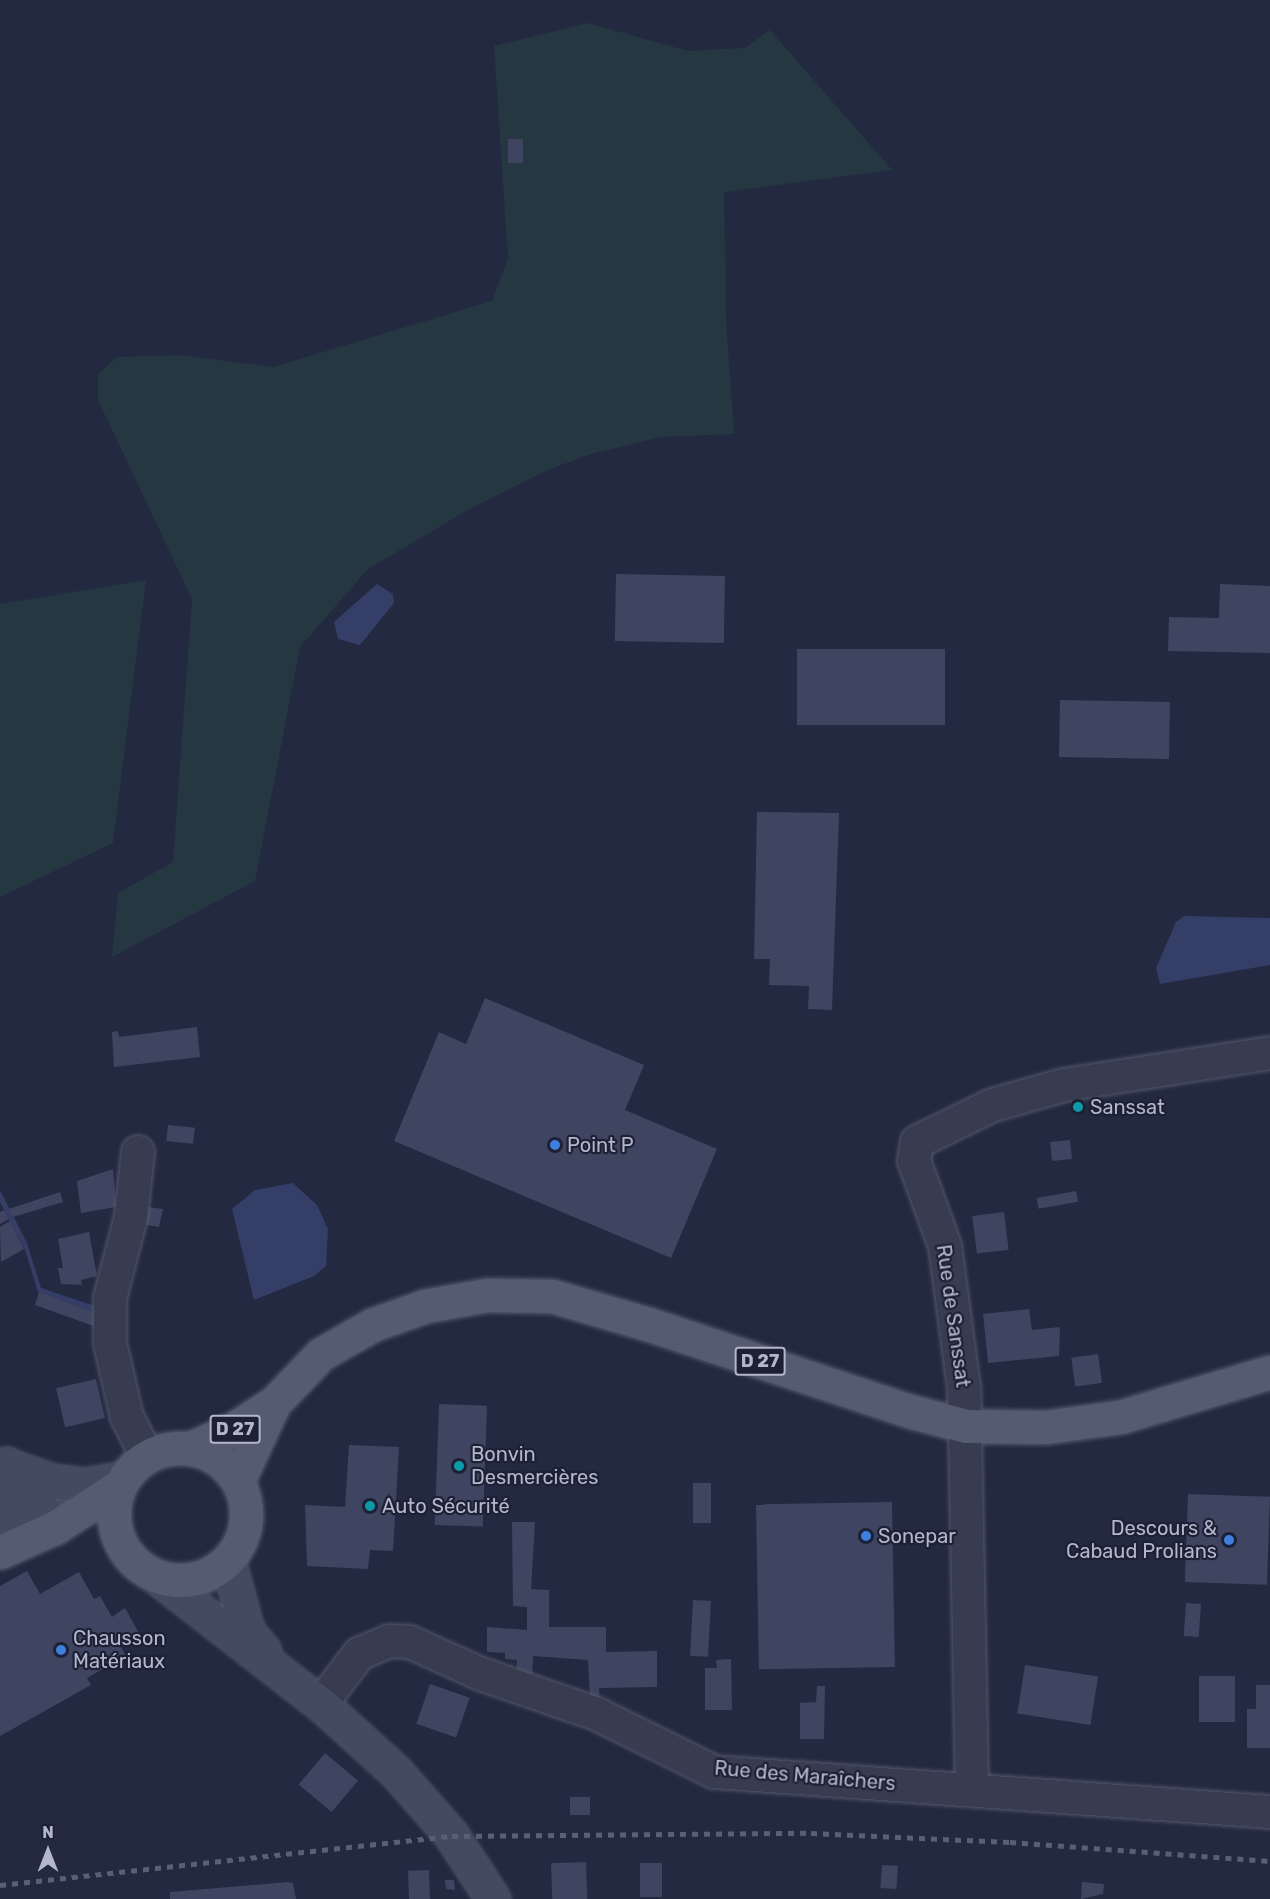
<!DOCTYPE html>
<html>
<head>
<meta charset="utf-8">
<style>
  body { margin:0 }
  #map { position:relative; width:1270px; height:1899px; overflow:hidden; background:#232940; font-family:Rubik,sans-serif }
  div>[style] { position:absolute }
  .green>* { inset:0; background:#253841 }
  .water>* { inset:0; background:#343e66 }
  .building>* { inset:0; background:#3f4561; transform-origin:0 0 }
  .roads { filter:drop-shadow(0 0 2px #52576b) drop-shadow(0 0 2px #52576b) }
  .street>* { height:32px; margin:-16px; padding:0 16px; transform-origin:16px; border-radius:16px; background:#373c50 }
  .secondary>* { height:33px; margin:-16.5px; padding:0 16.5px; transform-origin:16.5px; border-radius:16.5px; background:#454a63 }
  .primary>* { height:33px; margin:-16.5px; padding:0 16.5px; transform-origin:16.5px; border-radius:16.5px; background:#555b70 }
  .primary>.ring { margin:-16.5px; padding:0; box-sizing:content-box; background:none; border:33px solid #555b70; border-radius:50% }
  .rail>* { height:4.5px; margin-top:-2.25px; transform-origin:0; background:repeating-linear-gradient(90deg,#595f77 0 6px,transparent 0 12px) }
  .dots>* { width:16px; height:16px; translate:-50% -50%; box-sizing:border-box; border:3px solid #1c2135; border-radius:50% }
  span { translate:-50% -50%; white-space:nowrap; text-align:center; line-height:1.15; -webkit-text-stroke:4.5px #1c2135; paint-order:stroke }
  .shield-label span { padding:2px 4px; background:#1c2135; border:2px solid; border-radius:4px; -webkit-text-stroke-width:0 }
  .shield-label { font-size:18px; color:#b4b7cb; font-weight:700 }
  .poi-label { font-size:20px; color:#b4b7cb }
  .left { translate:0 -50%; text-align:left }
  .right { translate:-100% -50%; text-align:right }
  .street-label { font-size:20px; color:#b4b7cb }
  .north { position:absolute; left:18px; top:1821px; width:60px; height:60px; -webkit-text-stroke:4px #1c2135; paint-order:stroke; rotate:0deg; font-size:16px; font-weight:700; line-height:24px; text-align:center; color:#b4b7cb }
  .north::after { content:''; display:block; margin:auto; width:21px; height:27px; background:#b4b7cb; clip-path:polygon(50% 0,100% 100%,50% 72%,0 100%) }
</style>
</head>
<body>
<div id="map">
  <div class="green">
    <i style="clip-path:polygon(588px 23px,688px 51px,745px 48px,770px 30px,892px 170px,724px 192px,726px 319px,734px 434px,661px 437px,591px 454px,545px 471px,471px 508px,368px 569px,300px 647px,255px 881px,112px 957px,118px 893px,173px 862px,192px 599px,98px 400px,98px 374px,117px 357px,179px 355px,273px 367px,492px 301px,508px 258px,494px 46px)"></i>
    <i style="clip-path:polygon(146px 580px,113px 843px,0 897px,0 604px)"></i>
  </div>
  <div class="water">
    <i style="clip-path:polygon(377px 584px,393px 594px,394px 603px,360px 645px,338px 639px,334px 622px)"></i>
    <i style="clip-path:polygon(1184px 916px,1270px 918px,1270px 965px,1160px 984px,1156px 968px,1176px 922px)"></i>
    <i style="clip-path:polygon(293px 1183px,317px 1205px,328px 1229px,326px 1266px,314px 1276px,254px 1300px,232px 1209px,255px 1190px)"></i>
    <i style="clip-path:polygon(0 1190px,27px 1243px,41px 1288px,98px 1307px,96px 1313px,38px 1292px,25px 1250px,0 1202px)"></i>
  </div>
  <div class="building">
    <i style="left:508px;top:139px;width:15px;height:24px"></i>
    <i style="left:616px;top:574px;width:109px;height:67px;rotate:1deg"></i>
    <i style="clip-path:polygon(1220px 584px,1270px 586px,1270px 653px,1168px 651px,1169px 617px,1219px 618px)"></i>
    <i style="left:797px;top:649px;width:148px;height:76px"></i>
    <i style="left:1060px;top:700px;width:110px;height:57px;rotate:1deg"></i>
    <i style="clip-path:polygon(757px 812px,839px 813px,832px 1010px,808px 1009px,809px 986px,769px 985px,770px 959px,754px 959px)"></i>
    <i style="clip-path:polygon(485px 998px,644px 1065px,625px 1110px,717px 1149px,671px 1258px,394px 1141px,439px 1032px,466px 1044px)"></i>
    <i style="clip-path:polygon(197px 1027px,200px 1057px,114px 1067px,112px 1032px,118px 1031px,119px 1037px)"></i>
    <i style="left:1085px;top:1101px;width:9px;height:15px;rotate:84deg"></i>
    <i style="left:168px;top:1125px;width:27px;height:16px;rotate:6deg"></i>
    <i style="left:1070px;top:1140px;width:19px;height:20px;rotate:84deg"></i>
    <i style="clip-path:polygon(113px 1169px,116px 1207px,81px 1213px,77px 1181px)"></i>
    <i style="left:1076px;top:1191px;width:11px;height:40px;rotate:80deg"></i>
    <i style="clip-path:polygon(60px 1192px,63px 1202px,13px 1217px,9px 1209px)"></i>
    <i style="clip-path:polygon(148px 1207px,163px 1209px,159px 1227px,142px 1224px)"></i>
    <i style="clip-path:polygon(4px 1210px,9px 1219px,0 1224px,0 1212px)"></i>
    <i style="left:1004px;top:1212px;width:38px;height:32px;rotate:83deg"></i>
    <i style="clip-path:polygon(10px 1221px,24px 1249px,1px 1262px,0 1227px)"></i>
    <i style="clip-path:polygon(89px 1232px,97px 1276px,81px 1280px,82px 1285px,61px 1284px,58px 1268px,63px 1268px,58px 1239px)"></i>
    <i style="clip-path:polygon(39px 1292px,96px 1313px,99px 1328px,35px 1305px)"></i>
    <i style="clip-path:polygon(1029px 1309px,1032px 1330px,1060px 1327px,1059px 1356px,988px 1363px,983px 1314px)"></i>
    <i style="left:1098px;top:1354px;width:29px;height:27px;rotate:82deg"></i>
    <i style="left:96px;top:1379px;width:40px;height:41px;rotate:77deg"></i>
    <i style="left:439px;top:1404px;width:48px;height:121px;rotate:2deg"></i>
    <i style="clip-path:polygon(349px 1445px,399px 1447px,393px 1551px,370px 1550px,368px 1569px,307px 1566px,305px 1505px,345px 1507px)"></i>
    <i style="left:693px;top:1483px;width:18px;height:40px"></i>
    <i style="left:1188px;top:1494px;width:82px;height:88px;rotate:2deg"></i>
    <i style="left:892px;top:1502px;width:165px;height:136px;rotate:89deg"></i>
    <i style="clip-path:polygon(512px 1522px,535px 1522px,531px 1589px,549px 1590px,549px 1627px,606px 1627px,606px 1652px,657px 1651px,657px 1687px,599px 1688px,600px 1702px,590px 1697px,588px 1660px,533px 1656px,532px 1680px,516px 1676px,517px 1660px,505px 1659px,505px 1653px,487px 1652px,487px 1627px,527px 1630px,527px 1607px,513px 1606px)"></i>
    <i style="clip-path:polygon(27px 1571px,40px 1594px,79px 1572px,94px 1599px,100px 1596px,112px 1617px,125px 1608px,139px 1633px,119px 1644px,126px 1656px,87px 1678px,91px 1685px,0 1736px,0 1586px)"></i>
    <i style="left:693px;top:1600px;width:18px;height:56px;rotate:3deg"></i>
    <i style="left:1186px;top:1603px;width:15px;height:33px;rotate:4deg"></i>
    <i style="clip-path:polygon(731px 1659px,732px 1710px,705px 1710px,705px 1668px,717px 1668px,716px 1660px)"></i>
    <i style="left:1025px;top:1665px;width:74px;height:49px;rotate:9deg"></i>
    <i style="left:1199px;top:1676px;width:36px;height:46px"></i>
    <i style="left:430px;top:1684px;width:42px;height:42px;rotate:19deg"></i>
    <i style="clip-path:polygon(1256px 1685px,1270px 1685px,1270px 1748px,1247px 1748px,1247px 1709px,1256px 1709px)"></i>
    <i style="clip-path:polygon(817px 1686px,825px 1686px,824px 1739px,800px 1739px,800px 1703px,816px 1702px)"></i>
    <i style="left:325px;top:1753px;width:43px;height:41px;rotate:40deg"></i>
    <i style="left:590px;top:1797px;width:18px;height:20px;rotate:90deg"></i>
    <i style="left:586px;top:1862px;width:37px;height:35px;rotate:88deg"></i>
    <i style="left:640px;top:1863px;width:22px;height:34px"></i>
    <i style="left:882px;top:1865px;width:16px;height:23px;rotate:4deg"></i>
    <i style="left:429px;top:1870px;width:29px;height:21px;rotate:88deg"></i>
    <i style="clip-path:polygon(445px 1880px,454px 1880px,455px 1890px,446px 1889px)"></i>
    <i style="clip-path:polygon(288px 1882px,293px 1883px,296px 1899px,170px 1899px,170px 1892px)"></i>
    <i style="clip-path:polygon(1082px 1882px,1104px 1884px,1103px 1894px,1081px 1899px)"></i>
  </div>
  <div class="roads">
    <div class="street">
      <i style="left:138px;top:1152px;width:65px;rotate:96.1deg"></i>
      <i style="left:131px;top:1217px;width:84px;rotate:104.5deg"></i>
      <i style="left:110px;top:1298px;width:45px;rotate:90deg"></i>
      <i style="left:110px;top:1343px;width:76px;rotate:77.1deg"></i>
      <i style="left:127px;top:1417px;width:44px;rotate:62.9deg"></i>
      <i style="left:321px;top:1704px;width:63px;rotate:-52.8deg"></i>
      <i style="left:359px;top:1654px;width:33px;rotate:-23deg"></i>
      <i style="left:389px;top:1641px;width:21px;rotate:3deg"></i>
      <i style="left:410px;top:1642px;width:78px;rotate:24.3deg"></i>
      <i style="left:481px;top:1674px;width:123px;rotate:19deg"></i>
      <i style="left:597px;top:1714px;width:131px;rotate:26.4deg"></i>
      <i style="left:714px;top:1772px;width:557px;rotate:4.11deg"></i>
      <i style="left:972px;top:1790px;width:402px;rotate:-91.1deg"></i>
      <i style="left:964px;top:1388px;width:143px;rotate:-97.6deg"></i>
      <i style="left:945px;top:1246px;width:90px;rotate:-110deg"></i>
      <i style="left:914px;top:1161px;width:19px;rotate:-81deg"></i>
      <i style="left:917px;top:1142px;width:85px;rotate:-26deg"></i>
      <i style="left:993px;top:1105px;width:74px;rotate:-15.7deg"></i>
      <i style="left:1064px;top:1085px;width:208px;rotate:-8.8deg"></i>
    </div>
    <div class="secondary">
      <i style="left:7px;top:1464px;width:80px;rotate:52.1deg"></i>
      <i style="left:7px;top:1465px;width:47px;rotate:20deg"></i>
      <i style="left:51px;top:1481px;width:33px;rotate:7deg"></i>
      <i style="left:84px;top:1485px;width:38px;rotate:-9deg"></i>
      <i style="left:0;top:1552px;width:27px;rotate:-57deg"></i>
      <i style="left:15px;top:1529px;width:64px;rotate:-97.1deg"></i>
      <i style="left:228px;top:1561px;width:73px;rotate:74.8deg"></i>
      <i style="left:247px;top:1631px;width:26px;rotate:50deg"></i>
      <i style="left:157px;top:1577px;width:207px;rotate:37.8deg"></i>
      <i style="left:321px;top:1704px;width:101px;rotate:42.2deg"></i>
      <i style="left:396px;top:1772px;width:85px;rotate:48.8deg"></i>
      <i style="left:452px;top:1836px;width:75px;rotate:56.9deg"></i>
    </div>
    <div class="primary">
      <i class="ring" style="left:114px;top:1448px;width:99px;height:99px"></i>
      <i style="left:191px;top:1448px;width:48px;rotate:-24.4deg"></i>
      <i style="left:235px;top:1428px;width:48px;rotate:-33deg"></i>
      <i style="left:275px;top:1402px;width:66px;rotate:-46.2deg"></i>
      <i style="left:321px;top:1354px;width:59px;rotate:-29.6deg"></i>
      <i style="left:372px;top:1325px;width:56px;rotate:-19.7deg"></i>
      <i style="left:425px;top:1306px;width:63px;rotate:-10.1deg"></i>
      <i style="left:487px;top:1295px;width:65px;rotate:0.9deg"></i>
      <i style="left:552px;top:1296px;width:100px;rotate:16.3deg"></i>
      <i style="left:648px;top:1324px;width:279px;rotate:18.4deg"></i>
      <i style="left:913px;top:1412px;width:55px;rotate:14.8deg"></i>
      <i style="left:966px;top:1426px;width:79px;rotate:0.7deg"></i>
      <i style="left:1045px;top:1427px;width:76px;rotate:-7.6deg"></i>
      <i style="left:1120px;top:1417px;width:157px;rotate:-16.7deg"></i>
      <i style="left:238px;top:1481px;width:86px;rotate:-65.2deg"></i>
      <i style="left:0;top:1552px;width:61px;rotate:-24.1deg"></i>
      <i style="left:56px;top:1527px;width:74px;rotate:-32.8deg"></i>
    </div>
  </div>
  <div class="rail">
    <i style="left:0;top:1885px;width:455px;rotate:-6.2deg"></i>
    <i style="left:452px;top:1836px;width:359px;rotate:-0.5deg"></i>
    <i style="left:811px;top:1833px;width:199px;rotate:2.6deg"></i>
    <i style="left:1010px;top:1842px;width:261px;rotate:4.2deg"></i>
  </div>
  <div class="dots">
    <i style="left:1078px;top:1107px;background:#0f9aa8"></i>
    <i style="left:555px;top:1145px;background:#3f7fe0"></i>
    <i style="left:459px;top:1466px;background:#0f9aa8"></i>
    <i style="left:370px;top:1506px;background:#0f9aa8"></i>
    <i style="left:866px;top:1536px;background:#3f7fe0"></i>
    <i style="left:1229px;top:1540px;background:#3f7fe0"></i>
    <i style="left:61px;top:1650px;background:#3f7fe0"></i>
  </div>
  <div class="shield-label">
    <span style="left:760px;top:1361px">D 27</span>
    <span style="left:235px;top:1429px">D 27</span>
  </div>
  <div class="poi-label">
    <span class="left" style="left:1090px;top:1107px">Sanssat</span>
    <span class="left" style="left:567px;top:1145px">Point P</span>
    <span class="left" style="left:471px;top:1466px">Bonvin<br>Desmercières</span>
    <span class="left" style="left:382px;top:1506px">Auto Sécurité</span>
    <span class="right" style="left:1217px;top:1540px">Descours &amp;<br>Cabaud Prolians</span>
    <span class="left" style="left:878px;top:1536px">Sonepar</span>
    <span class="left" style="left:73px;top:1650px">Chausson<br>Matériaux</span>
  </div>
  <div class="street-label">
    <span style="left:953px;top:1316px;rotate:82deg">Rue de Sanssat</span>
    <span style="left:805px;top:1776px;rotate:5deg">Rue des Maraîchers</span>
  </div>
  <div class="north">N</div>
</div>
</body>
</html>
